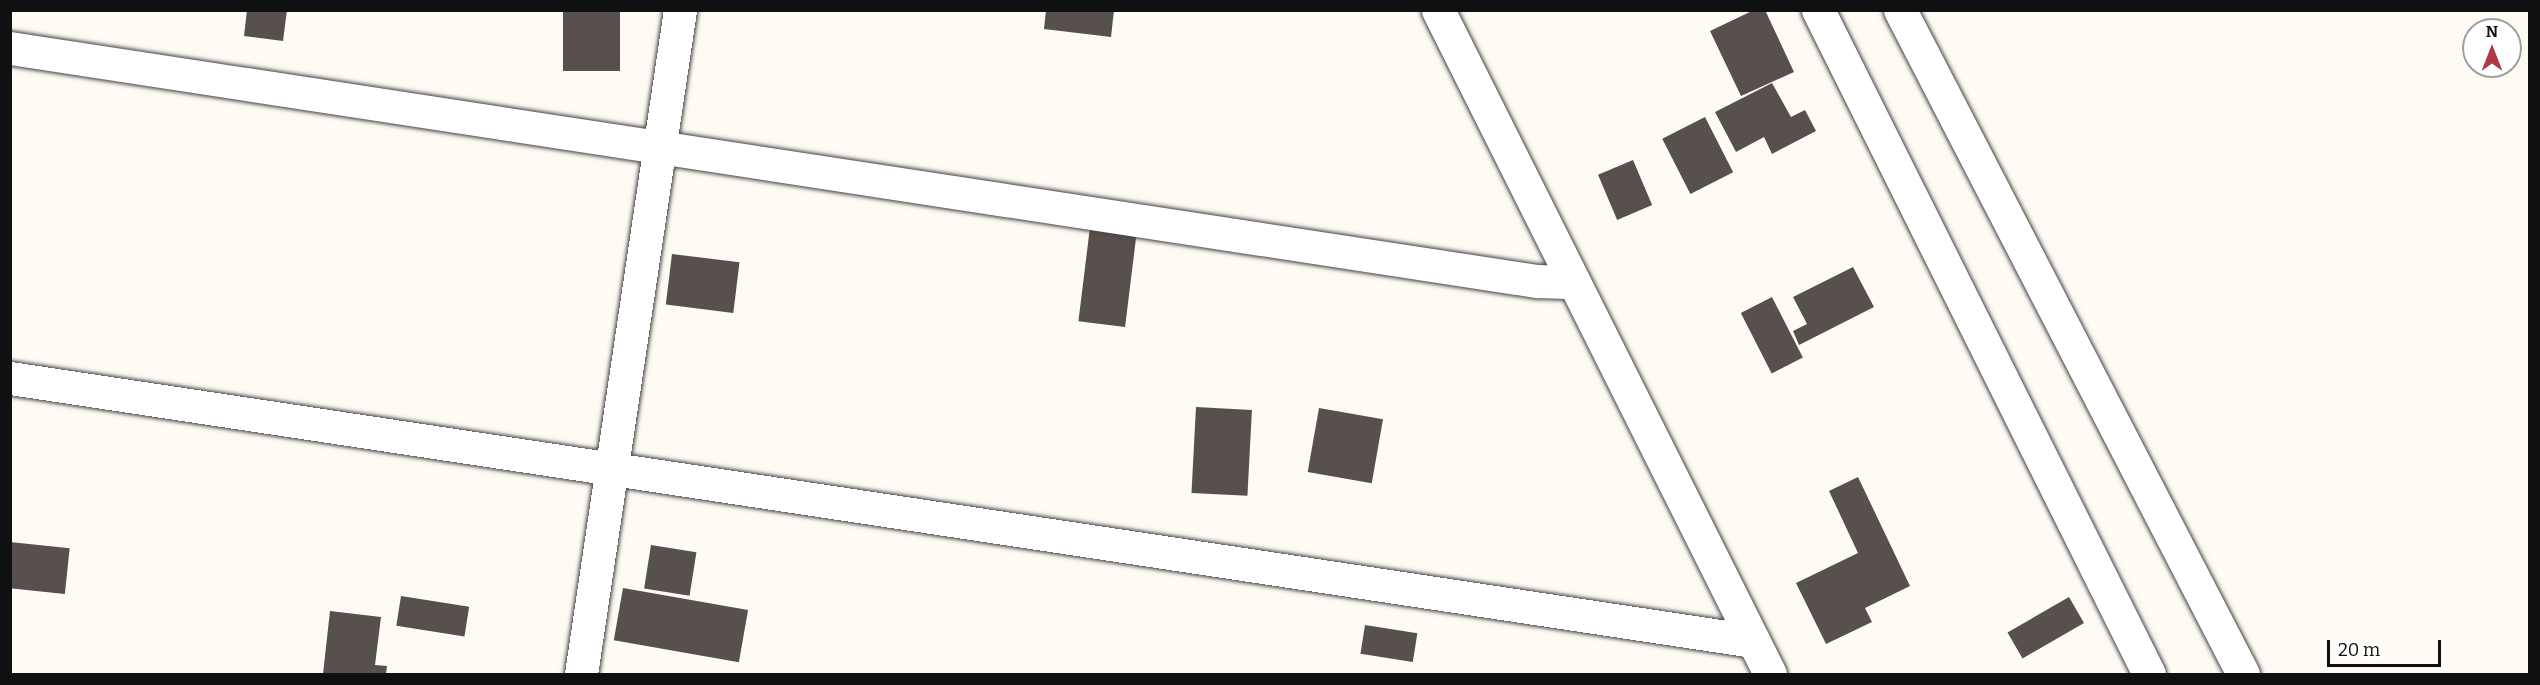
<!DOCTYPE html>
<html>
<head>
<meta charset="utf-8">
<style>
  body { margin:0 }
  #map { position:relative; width:2540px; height:685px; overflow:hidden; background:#fefbf4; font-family:Bitter,serif }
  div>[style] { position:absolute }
  .building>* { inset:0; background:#57504d; transform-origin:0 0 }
  .roads { filter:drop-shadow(0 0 2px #434343) drop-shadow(0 0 2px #434343) }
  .minor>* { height:33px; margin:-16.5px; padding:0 16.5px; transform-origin:16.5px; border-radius:16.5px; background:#fff }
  span { translate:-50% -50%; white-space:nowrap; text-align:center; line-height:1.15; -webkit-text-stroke:6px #fff; paint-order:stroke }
  .frame { position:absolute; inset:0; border:12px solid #101010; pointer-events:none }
  .north { position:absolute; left:2462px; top:18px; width:60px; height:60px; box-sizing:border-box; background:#fff; border:2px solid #9f9f9f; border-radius:50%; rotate:0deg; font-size:16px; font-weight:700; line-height:24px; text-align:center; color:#101010 }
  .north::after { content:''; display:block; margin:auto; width:21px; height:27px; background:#b03744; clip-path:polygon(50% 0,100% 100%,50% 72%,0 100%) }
  .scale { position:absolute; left:2327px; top:640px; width:114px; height:27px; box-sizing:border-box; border:3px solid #101010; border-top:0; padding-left:8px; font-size:18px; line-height:21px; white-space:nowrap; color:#101010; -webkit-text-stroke:4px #fff; paint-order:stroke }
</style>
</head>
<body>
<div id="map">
  <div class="building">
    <i style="clip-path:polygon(247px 10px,287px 10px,283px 41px,244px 36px)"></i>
    <i style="left:563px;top:10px;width:57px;height:61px"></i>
    <i style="clip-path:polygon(1046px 10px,1114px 10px,1111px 37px,1044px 29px)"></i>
    <i style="clip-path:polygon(1754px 10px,1765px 10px,1794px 72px,1741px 96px,1710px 31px)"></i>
    <i style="clip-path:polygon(1772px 83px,1791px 117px,1805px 110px,1816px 131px,1772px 154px,1764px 137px,1736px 152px,1715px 112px)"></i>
    <i style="left:1705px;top:117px;width:62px;height:48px;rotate:63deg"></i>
    <i style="left:1633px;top:160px;width:49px;height:38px;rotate:67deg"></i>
    <i style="left:1090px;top:227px;width:47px;height:95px;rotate:7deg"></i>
    <i style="left:672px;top:254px;width:68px;height:51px;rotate:7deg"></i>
    <i style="clip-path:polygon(1853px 267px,1874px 307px,1799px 345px,1793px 331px,1807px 324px,1793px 297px)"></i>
    <i style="left:1772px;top:297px;width:68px;height:35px;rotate:63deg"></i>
    <i style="left:1196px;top:407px;width:56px;height:86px;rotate:3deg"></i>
    <i style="left:1319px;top:408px;width:65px;height:65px;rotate:10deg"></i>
    <i style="clip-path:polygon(1858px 477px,1910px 586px,1865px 608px,1872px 622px,1826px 644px,1796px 583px,1858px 553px,1829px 491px)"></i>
    <i style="left:10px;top:542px;width:60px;height:46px;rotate:6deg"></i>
    <i style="left:651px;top:545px;width:46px;height:44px;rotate:9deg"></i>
    <i style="left:623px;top:588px;width:127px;height:53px;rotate:10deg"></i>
    <i style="left:401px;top:596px;width:69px;height:30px;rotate:9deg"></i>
    <i style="left:2069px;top:597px;width:30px;height:71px;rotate:60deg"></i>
    <i style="clip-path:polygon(330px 611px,381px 617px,375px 665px,387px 666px,386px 674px,323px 674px)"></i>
    <i style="left:1365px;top:625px;width:53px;height:29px;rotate:9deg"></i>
  </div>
  <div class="roads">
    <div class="minor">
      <i style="left:1438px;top:10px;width:742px;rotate:63.43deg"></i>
      <i style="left:1818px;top:10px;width:742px;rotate:63.5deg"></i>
      <i style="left:1900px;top:10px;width:747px;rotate:62.68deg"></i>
      <i style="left:10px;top:48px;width:1545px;rotate:8.68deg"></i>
      <i style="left:1537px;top:281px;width:37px;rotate:2deg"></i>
      <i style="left:10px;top:378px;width:1763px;rotate:8.58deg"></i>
      <i style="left:581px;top:674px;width:671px;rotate:-81.52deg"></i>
    </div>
  </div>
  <div class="frame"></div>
  <div class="north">N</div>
  <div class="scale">20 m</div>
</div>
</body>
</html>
